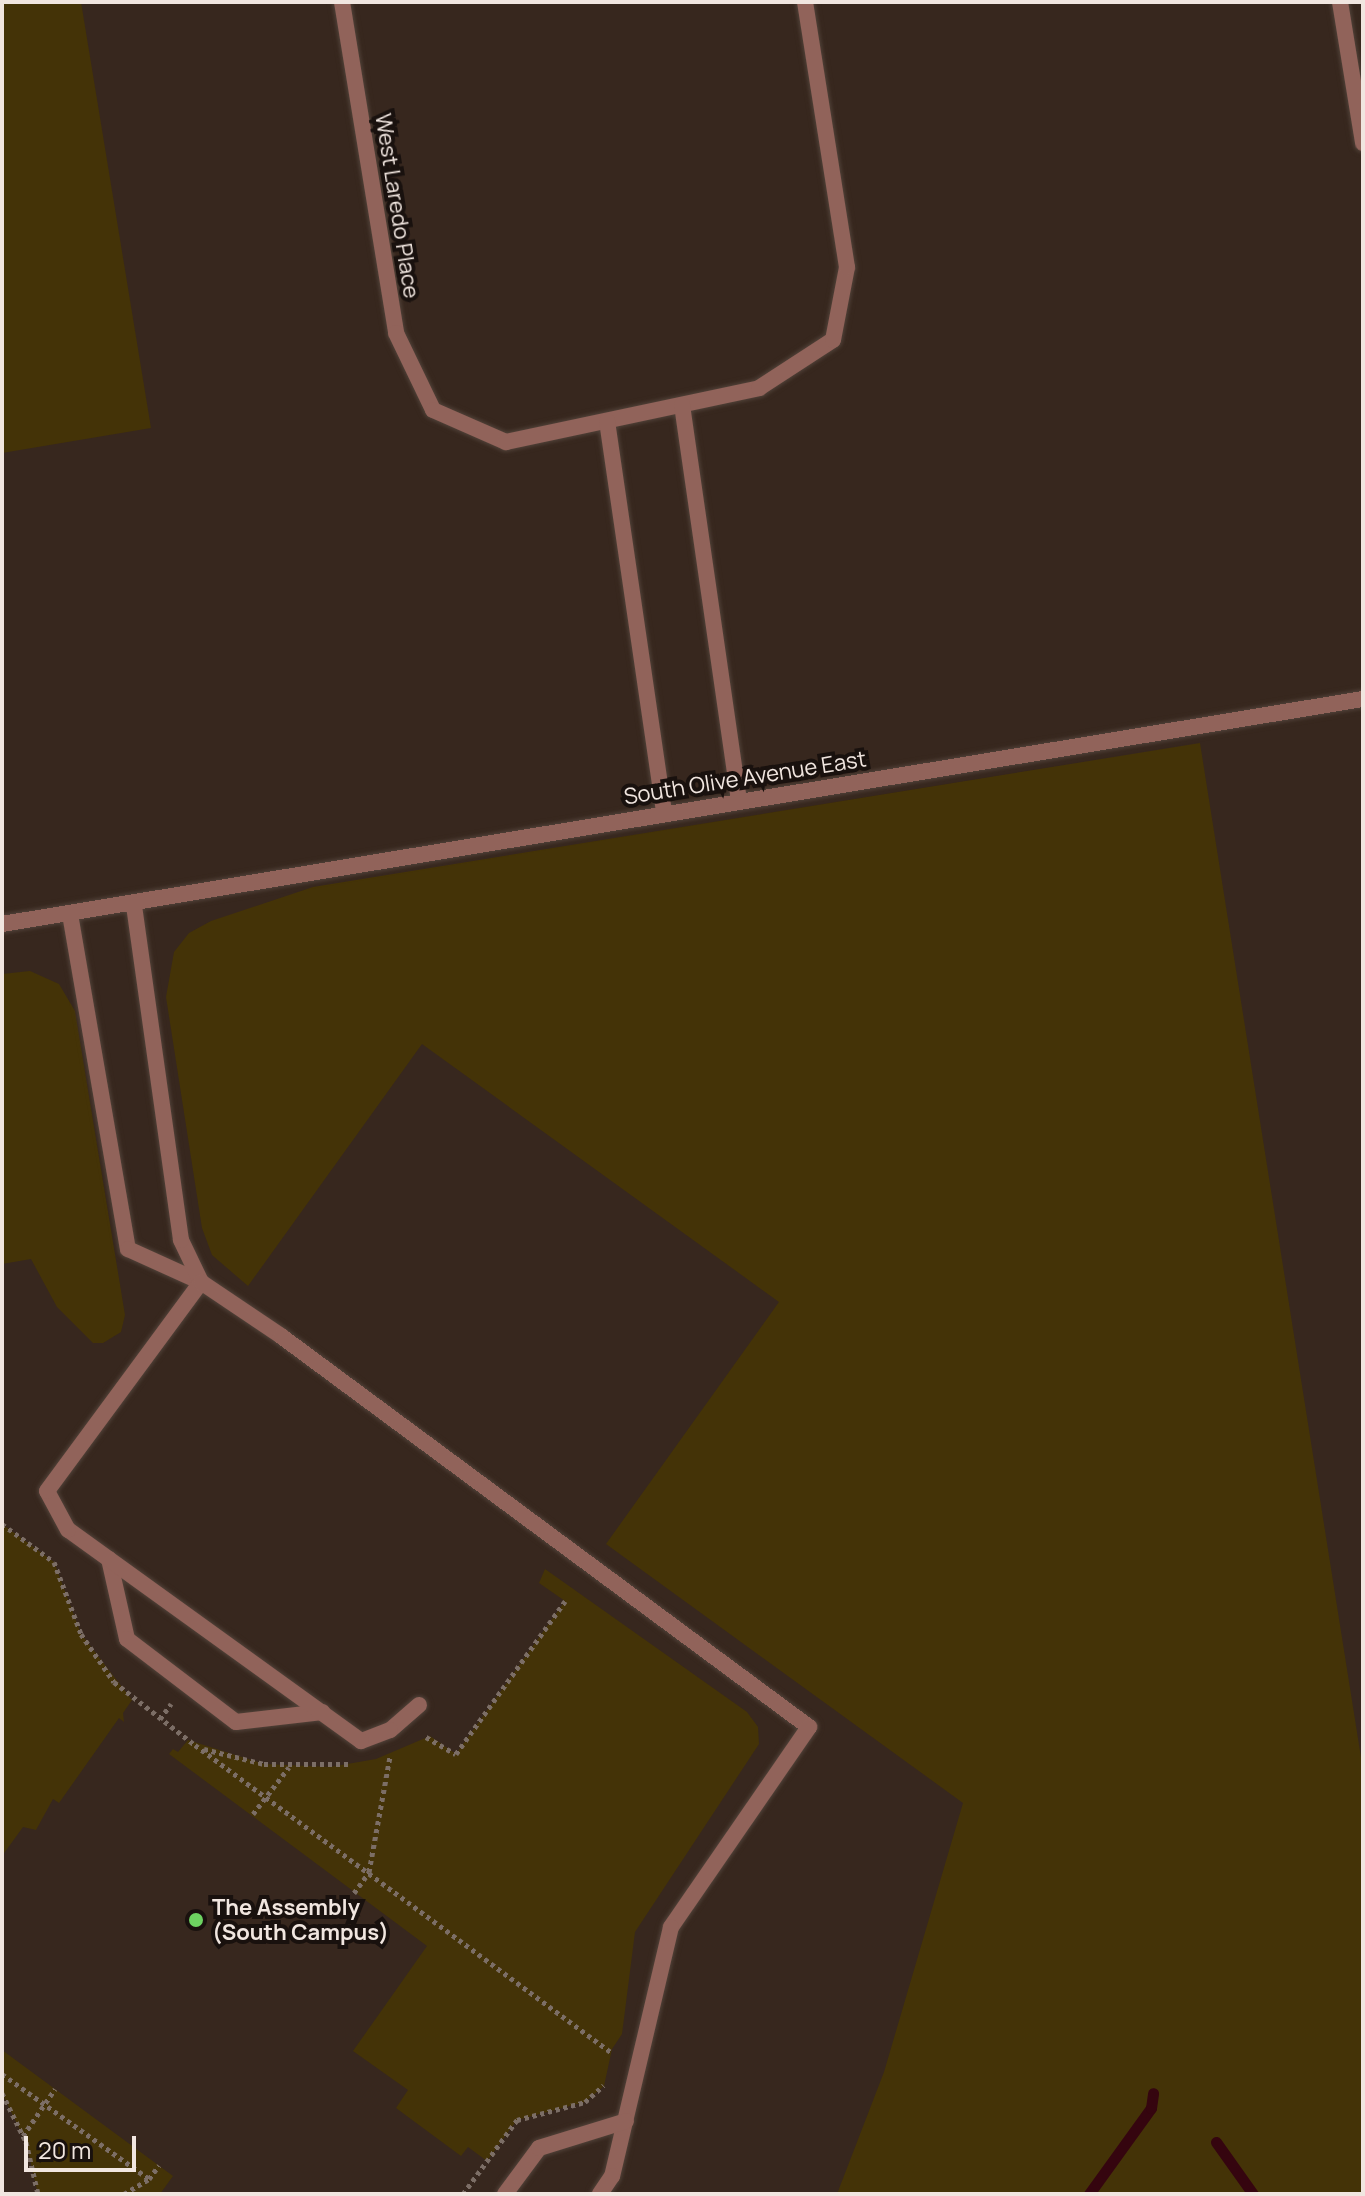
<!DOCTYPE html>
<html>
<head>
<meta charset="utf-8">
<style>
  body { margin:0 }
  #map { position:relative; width:1365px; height:2196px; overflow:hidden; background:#37271e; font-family:Manrope,sans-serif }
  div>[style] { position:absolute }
  .green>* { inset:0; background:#443307 }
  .stream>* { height:11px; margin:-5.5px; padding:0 5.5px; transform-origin:5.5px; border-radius:5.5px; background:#35050f }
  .path>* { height:5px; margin-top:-2.5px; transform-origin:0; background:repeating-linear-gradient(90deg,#7c6e66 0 4px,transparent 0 8px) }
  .roads { filter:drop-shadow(0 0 2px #514239) drop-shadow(0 0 2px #514239) }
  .service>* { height:16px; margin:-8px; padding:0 8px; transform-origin:8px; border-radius:8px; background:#91635a }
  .minor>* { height:16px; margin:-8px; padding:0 8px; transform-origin:8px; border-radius:8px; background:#91635a }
  .tertiary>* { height:16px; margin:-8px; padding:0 8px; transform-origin:8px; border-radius:8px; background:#91635a }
  .dots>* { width:22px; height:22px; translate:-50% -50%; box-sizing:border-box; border:4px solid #19110e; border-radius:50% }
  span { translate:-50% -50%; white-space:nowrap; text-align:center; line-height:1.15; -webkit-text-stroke:8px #19110e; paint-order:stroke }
  .street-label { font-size:22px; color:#f1e6e0 }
  .poi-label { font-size:22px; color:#f1e6e0; font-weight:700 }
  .left { translate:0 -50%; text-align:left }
  .frame { position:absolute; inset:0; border:4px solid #f1e6e0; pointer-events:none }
  .scale { position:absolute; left:24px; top:2136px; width:112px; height:36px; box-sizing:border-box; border:4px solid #f1e6e0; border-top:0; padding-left:10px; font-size:24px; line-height:28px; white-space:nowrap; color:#f1e6e0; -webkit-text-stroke:6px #19110e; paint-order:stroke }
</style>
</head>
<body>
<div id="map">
  <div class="green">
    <i style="clip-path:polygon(2px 2px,81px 2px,151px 428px,2px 453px)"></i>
    <i style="clip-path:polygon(1200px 743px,1363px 1770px,1363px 2194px,837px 2194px,884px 2072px,963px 1803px,606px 1544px,779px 1302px,422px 1044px,248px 1286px,212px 1255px,202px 1228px,166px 997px,174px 952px,189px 933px,211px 921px,313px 887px)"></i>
    <i style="clip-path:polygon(30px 971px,59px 984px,75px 1011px,125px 1315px,121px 1332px,103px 1343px,93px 1343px,57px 1307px,31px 1259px,2px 1264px,2px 974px)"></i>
    <i style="clip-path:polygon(2px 1524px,54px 1562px,81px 1634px,132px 1700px,123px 1713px,124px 1722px,119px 1718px,59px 1803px,53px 1799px,36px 1830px,23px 1827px,2px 1856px)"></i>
    <i style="clip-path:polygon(545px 1569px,747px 1712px,758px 1727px,759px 1744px,635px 1932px,622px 2034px,612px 2049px,604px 2086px,585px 2102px,517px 2120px,487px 2161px,468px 2147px,461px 2156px,396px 2108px,408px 2090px,353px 2051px,427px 1946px,169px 1754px,173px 1749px,178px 1752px,188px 1740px,264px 1764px,330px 1767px,376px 1759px,430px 1736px,456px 1754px,565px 1601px,539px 1583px)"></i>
    <i style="clip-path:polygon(2px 2050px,173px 2176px,160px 2194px,38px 2194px,26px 2142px,2px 2093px)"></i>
  </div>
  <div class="stream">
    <i style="left:1216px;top:2142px;width:64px;rotate:54.6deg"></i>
    <i style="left:1089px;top:2194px;width:106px;rotate:-54.2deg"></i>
    <i style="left:1151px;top:2108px;width:15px;rotate:-82deg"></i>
  </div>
  <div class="path">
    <i style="left:2px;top:1524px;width:64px;rotate:36.2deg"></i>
    <i style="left:54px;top:1562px;width:77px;rotate:69.4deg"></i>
    <i style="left:81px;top:1634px;width:58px;rotate:55.5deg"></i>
    <i style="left:114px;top:1682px;width:103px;rotate:37.9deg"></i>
    <i style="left:160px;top:1719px;width:19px;rotate:-54deg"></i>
    <i style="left:426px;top:1737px;width:34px;rotate:30deg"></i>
    <i style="left:456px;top:1754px;width:188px;rotate:-54.5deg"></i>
    <i style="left:195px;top:1745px;width:518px;rotate:36.45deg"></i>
    <i style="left:204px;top:1749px;width:62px;rotate:14deg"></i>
    <i style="left:264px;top:1764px;width:84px"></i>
    <i style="left:253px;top:1814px;width:59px;rotate:-52.5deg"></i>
    <i style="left:354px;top:1893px;width:26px;rotate:-54deg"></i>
    <i style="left:369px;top:1872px;width:117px;rotate:-79.7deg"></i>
    <i style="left:2px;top:2074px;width:181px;rotate:35.5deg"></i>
    <i style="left:2px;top:2093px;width:55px;rotate:63.9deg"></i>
    <i style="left:26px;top:2142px;width:53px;rotate:77deg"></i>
    <i style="left:23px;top:2136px;width:57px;rotate:-55.8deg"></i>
    <i style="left:124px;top:2194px;width:29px;rotate:-31deg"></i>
    <i style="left:149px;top:2179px;width:17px;rotate:-54deg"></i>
    <i style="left:463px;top:2194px;width:92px;rotate:-53.9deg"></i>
    <i style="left:517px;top:2120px;width:70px;rotate:-14.8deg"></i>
    <i style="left:585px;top:2102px;width:25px;rotate:-42deg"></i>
  </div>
  <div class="roads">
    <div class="service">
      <i style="left:70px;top:914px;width:340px;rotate:80.2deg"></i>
      <i style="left:128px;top:1249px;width:80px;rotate:24.3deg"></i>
      <i style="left:201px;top:1282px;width:47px;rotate:-115.5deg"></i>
      <i style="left:181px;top:1240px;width:339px;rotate:-98deg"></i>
      <i style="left:109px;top:1559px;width:82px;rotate:77.3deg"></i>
      <i style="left:127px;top:1639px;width:137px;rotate:37.3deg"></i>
      <i style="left:236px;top:1722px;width:87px;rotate:-6.6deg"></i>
      <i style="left:419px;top:1705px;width:38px;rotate:139deg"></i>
      <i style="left:390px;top:1730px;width:31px;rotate:159deg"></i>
      <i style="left:361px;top:1741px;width:361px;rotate:-144.2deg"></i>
      <i style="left:68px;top:1530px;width:44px;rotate:-118.3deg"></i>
      <i style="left:47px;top:1491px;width:260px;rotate:-53.6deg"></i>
      <i style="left:201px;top:1282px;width:97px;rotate:34deg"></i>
      <i style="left:281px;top:1336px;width:657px;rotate:36.52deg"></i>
      <i style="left:809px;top:1727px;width:243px;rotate:124.6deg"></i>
      <i style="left:671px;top:1927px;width:256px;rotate:103.3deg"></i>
      <i style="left:612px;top:2176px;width:22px;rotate:124deg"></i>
      <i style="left:505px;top:2194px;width:57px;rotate:-53.5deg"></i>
      <i style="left:539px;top:2148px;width:91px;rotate:-17.2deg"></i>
    </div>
    <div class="minor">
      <i style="left:342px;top:2px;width:335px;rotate:80.7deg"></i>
      <i style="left:396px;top:333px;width:85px;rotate:64.3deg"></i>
      <i style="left:433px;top:410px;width:80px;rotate:23.7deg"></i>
      <i style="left:506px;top:442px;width:259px;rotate:-12deg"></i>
      <i style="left:759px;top:388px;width:88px;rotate:-33deg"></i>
      <i style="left:833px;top:340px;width:74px;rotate:-79.1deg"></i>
      <i style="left:847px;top:267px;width:268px;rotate:-99deg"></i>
      <i style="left:1340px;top:2px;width:143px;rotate:80.7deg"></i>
      <i style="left:682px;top:405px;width:400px;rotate:81.8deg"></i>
      <i style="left:607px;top:421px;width:396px;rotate:81.7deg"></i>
    </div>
    <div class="tertiary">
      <i style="left:2px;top:924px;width:1379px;rotate:-9.39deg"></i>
    </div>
  </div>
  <div class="dots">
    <i style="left:196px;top:1920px;background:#6dd361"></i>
  </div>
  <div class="street-label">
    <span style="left:397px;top:206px;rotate:81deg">West Laredo Place</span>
    <span style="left:745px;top:778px;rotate:-9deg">South Olive Avenue East</span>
  </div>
  <div class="poi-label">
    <span class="left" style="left:212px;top:1920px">The Assembly<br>(South Campus)</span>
  </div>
  <div class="frame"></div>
  <div class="scale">20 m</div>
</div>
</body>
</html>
